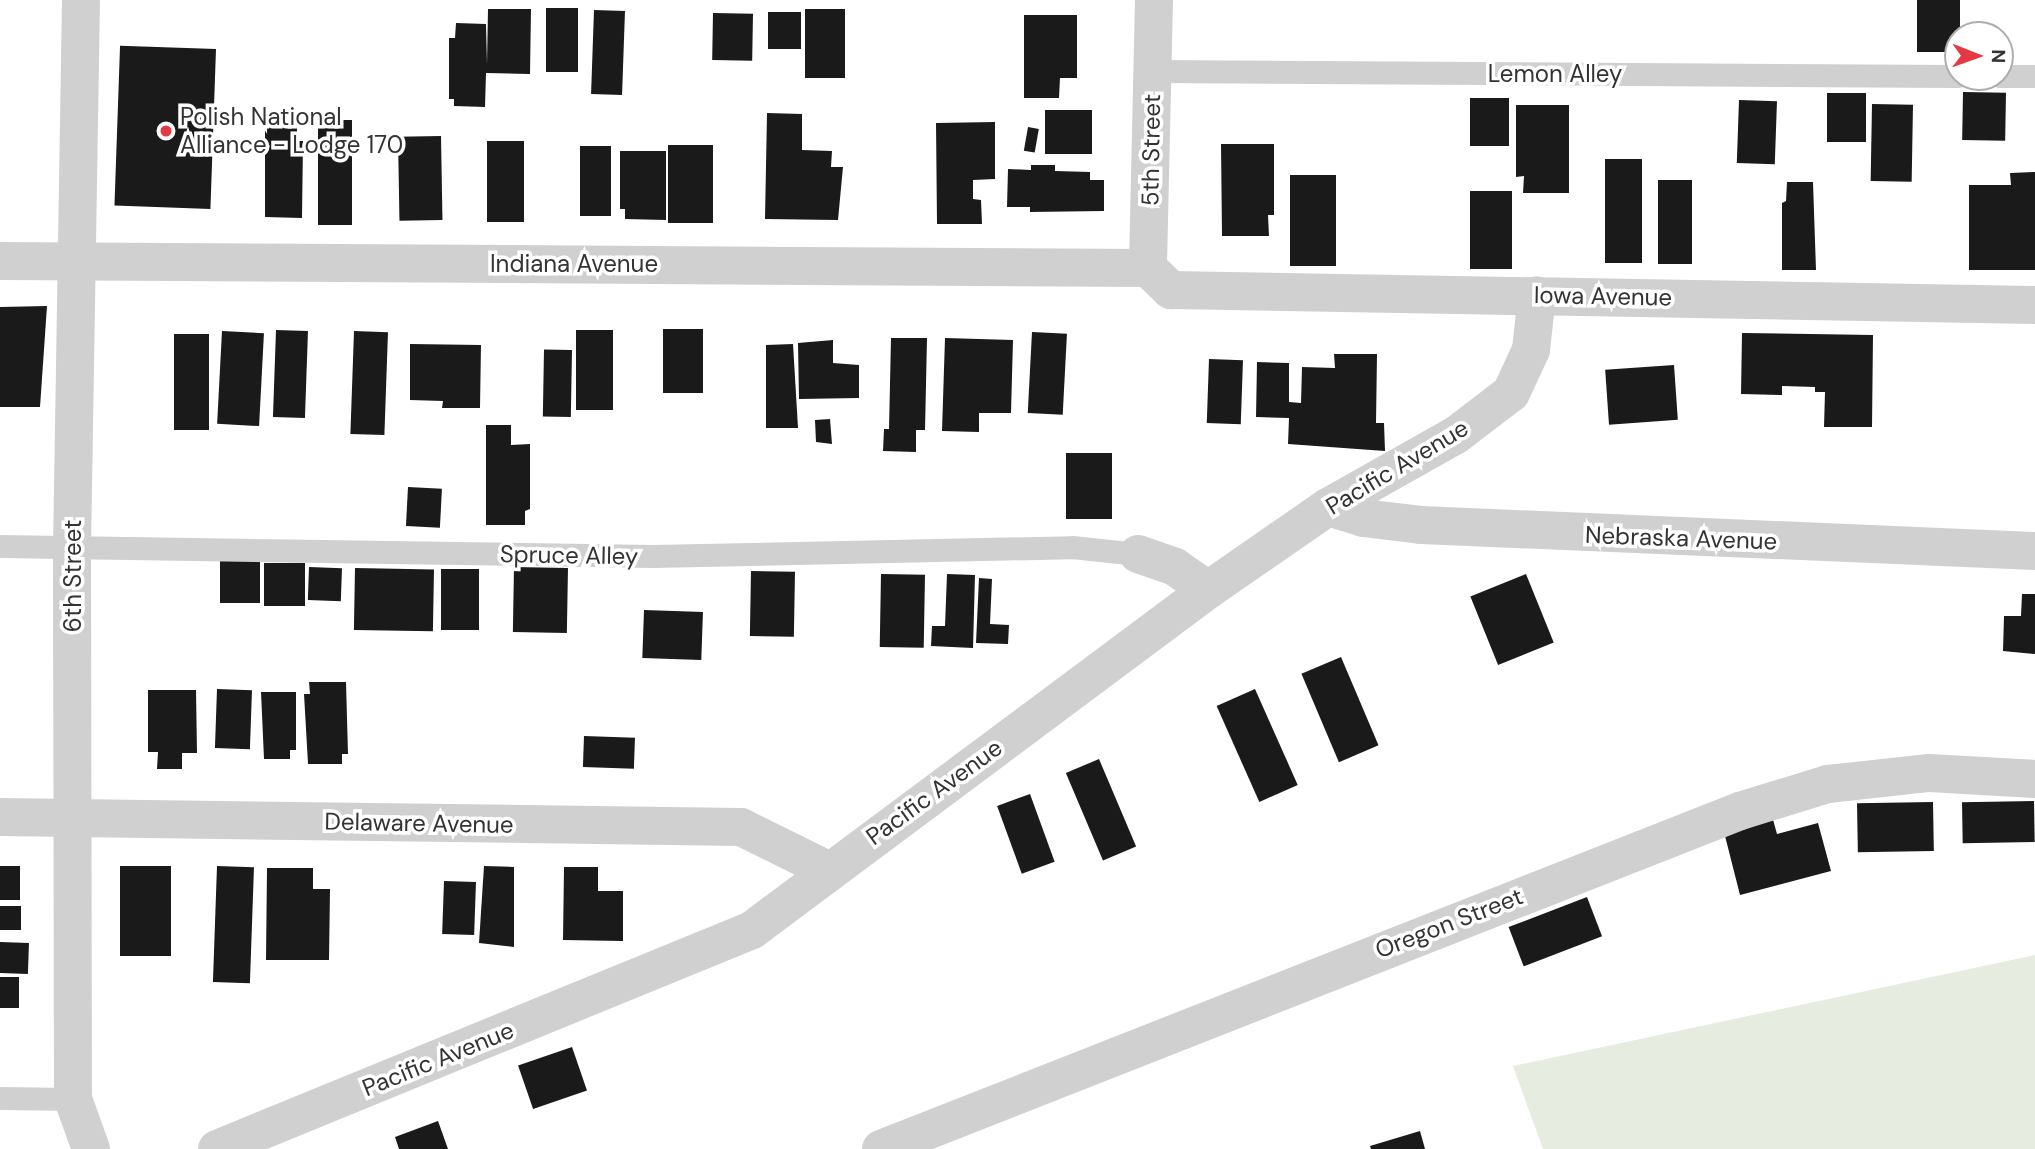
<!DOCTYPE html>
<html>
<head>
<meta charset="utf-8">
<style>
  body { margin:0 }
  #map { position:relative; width:2035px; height:1149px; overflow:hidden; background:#fff; font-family:"DM Sans",sans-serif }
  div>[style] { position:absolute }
  .green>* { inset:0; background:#e6ecdf }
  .building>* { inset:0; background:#1a1a1a; transform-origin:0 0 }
  .service>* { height:23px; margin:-11.5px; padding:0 11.5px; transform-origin:11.5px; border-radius:11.5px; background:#d0d0d0 }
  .minor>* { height:38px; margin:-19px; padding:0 19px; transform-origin:19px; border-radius:19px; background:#d0d0d0 }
  .tertiary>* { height:38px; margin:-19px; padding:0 19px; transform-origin:19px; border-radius:19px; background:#d0d0d0 }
  .dots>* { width:19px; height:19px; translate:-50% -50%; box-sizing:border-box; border:4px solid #fff; border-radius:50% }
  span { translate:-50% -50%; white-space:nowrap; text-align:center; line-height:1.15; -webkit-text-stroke:7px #fff; paint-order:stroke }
  .street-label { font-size:24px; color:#333 }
  .poi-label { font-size:24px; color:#333 }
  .left { translate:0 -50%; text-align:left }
  .north { position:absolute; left:1944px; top:21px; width:70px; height:70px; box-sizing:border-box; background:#fff; border:2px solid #adadad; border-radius:50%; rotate:91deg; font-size:19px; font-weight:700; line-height:28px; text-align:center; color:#333 }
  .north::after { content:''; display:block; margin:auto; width:24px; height:32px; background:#e63946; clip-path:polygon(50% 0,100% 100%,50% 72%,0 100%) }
</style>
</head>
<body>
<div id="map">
  <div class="green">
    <i style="clip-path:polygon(2035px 955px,2035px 1149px,1543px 1149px,1513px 1066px)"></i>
  </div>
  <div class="building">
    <i style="left:1917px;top:0;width:43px;height:52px"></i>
    <i style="left:546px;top:8px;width:32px;height:64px"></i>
    <i style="clip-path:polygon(488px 9px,531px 9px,530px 74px,486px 73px,485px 107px,454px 106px,454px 99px,449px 99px,449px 38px,455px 38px,456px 23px,486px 24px,487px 64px)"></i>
    <i style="left:805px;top:9px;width:40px;height:69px"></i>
    <i style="left:594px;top:10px;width:31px;height:84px;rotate:2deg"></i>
    <i style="left:768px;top:12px;width:33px;height:37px"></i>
    <i style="left:713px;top:13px;width:40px;height:47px;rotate:1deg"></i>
    <i style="clip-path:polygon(1024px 15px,1077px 15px,1077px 78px,1060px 78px,1059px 98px,1024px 98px)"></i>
    <i style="left:216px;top:49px;width:160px;height:96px;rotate:92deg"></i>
    <i style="left:1963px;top:92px;width:43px;height:48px;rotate:1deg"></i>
    <i style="left:1827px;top:93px;width:39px;height:49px"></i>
    <i style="left:1470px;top:98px;width:39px;height:48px"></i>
    <i style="left:1739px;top:100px;width:38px;height:63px;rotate:2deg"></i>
    <i style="left:1872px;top:104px;width:41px;height:77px;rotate:1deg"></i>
    <i style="clip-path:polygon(1516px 105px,1569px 105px,1569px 193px,1523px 193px,1524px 176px,1516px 177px)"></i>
    <i style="left:1045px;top:110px;width:47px;height:44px"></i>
    <i style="clip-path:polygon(767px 113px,802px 114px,802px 150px,832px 151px,831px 167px,843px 167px,838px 220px,765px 219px)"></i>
    <i style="clip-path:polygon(265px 118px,297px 118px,297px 141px,303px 141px,302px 218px,265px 217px)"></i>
    <i style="left:318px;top:120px;width:34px;height:105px"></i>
    <i style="clip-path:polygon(995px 122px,995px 179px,973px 180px,973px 199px,981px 200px,982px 224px,937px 224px,936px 123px)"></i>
    <i style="left:1028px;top:127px;width:11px;height:24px;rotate:10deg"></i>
    <i style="left:441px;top:136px;width:84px;height:43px;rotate:89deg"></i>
    <i style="left:524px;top:141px;width:81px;height:37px;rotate:90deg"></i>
    <i style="clip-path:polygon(1221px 144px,1274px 144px,1274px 215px,1268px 215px,1269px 236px,1222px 236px)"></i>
    <i style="left:668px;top:145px;width:45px;height:78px"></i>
    <i style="left:611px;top:146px;width:70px;height:31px;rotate:90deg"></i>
    <i style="clip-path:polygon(620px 151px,666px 151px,666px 220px,625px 219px,625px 209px,620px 209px)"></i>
    <i style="left:1605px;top:159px;width:37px;height:104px"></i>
    <i style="clip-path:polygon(1031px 165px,1055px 165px,1055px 171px,1090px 172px,1090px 180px,1104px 180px,1104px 211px,1030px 212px,1030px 207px,1007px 207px,1008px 169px,1031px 170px)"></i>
    <i style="clip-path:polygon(2035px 172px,2035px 270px,1969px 270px,1969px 185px,2011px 185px,2010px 173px)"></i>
    <i style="left:1290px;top:175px;width:46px;height:91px"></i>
    <i style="left:1658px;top:180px;width:34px;height:84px"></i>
    <i style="clip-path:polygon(1787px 182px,1813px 182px,1816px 270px,1782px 270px,1782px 203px,1786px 201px)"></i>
    <i style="left:1470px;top:191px;width:42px;height:78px"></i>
    <i style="clip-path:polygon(47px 306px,40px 407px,0 407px,0 307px)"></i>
    <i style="left:703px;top:329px;width:64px;height:40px;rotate:90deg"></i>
    <i style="left:276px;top:330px;width:32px;height:87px;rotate:2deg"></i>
    <i style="left:576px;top:330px;width:37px;height:80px"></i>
    <i style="left:222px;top:331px;width:42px;height:93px;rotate:3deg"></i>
    <i style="left:354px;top:331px;width:34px;height:103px;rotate:2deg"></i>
    <i style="left:1032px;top:332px;width:35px;height:81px;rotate:3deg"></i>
    <i style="clip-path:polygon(1742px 333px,1873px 335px,1872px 427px,1824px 427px,1825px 392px,1815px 392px,1815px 387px,1782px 386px,1782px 395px,1741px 394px)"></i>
    <i style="left:174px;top:334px;width:35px;height:96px"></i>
    <i style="clip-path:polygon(891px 338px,927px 338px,925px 430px,916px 430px,916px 452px,883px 451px,884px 429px,889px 429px)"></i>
    <i style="clip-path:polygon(945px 338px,1013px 340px,1011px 413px,979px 413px,979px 432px,942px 431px)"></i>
    <i style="clip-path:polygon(833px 340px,833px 363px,859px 365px,859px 398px,799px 399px,798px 343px)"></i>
    <i style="clip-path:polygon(410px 344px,481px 345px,480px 408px,442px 408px,443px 401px,410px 400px)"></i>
    <i style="clip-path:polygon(793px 344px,798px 428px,766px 428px,766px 345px)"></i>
    <i style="left:572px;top:350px;width:67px;height:28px;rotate:91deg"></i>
    <i style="clip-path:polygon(1334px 354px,1377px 354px,1376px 423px,1384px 423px,1385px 451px,1288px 444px,1289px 418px,1256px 417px,1257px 362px,1289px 363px,1289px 402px,1301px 403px,1302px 367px,1335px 368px)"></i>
    <i style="left:1209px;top:359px;width:34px;height:64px;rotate:2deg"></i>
    <i style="left:1674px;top:365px;width:55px;height:69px;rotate:86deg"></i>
    <i style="clip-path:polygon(830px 419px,832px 444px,816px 442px,815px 420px)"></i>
    <i style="clip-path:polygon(486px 425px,511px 425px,511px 445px,530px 444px,530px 509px,525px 511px,525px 525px,486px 525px)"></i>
    <i style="left:1066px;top:453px;width:46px;height:66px"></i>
    <i style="left:408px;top:487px;width:34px;height:39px;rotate:3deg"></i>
    <i style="left:220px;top:560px;width:40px;height:43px"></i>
    <i style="left:264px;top:563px;width:41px;height:43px"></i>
    <i style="left:309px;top:567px;width:33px;height:33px;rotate:2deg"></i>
    <i style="left:514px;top:567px;width:54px;height:65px;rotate:1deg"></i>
    <i style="left:355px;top:568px;width:79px;height:62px;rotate:1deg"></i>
    <i style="left:441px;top:569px;width:38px;height:61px"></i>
    <i style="left:751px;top:571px;width:44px;height:65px;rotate:1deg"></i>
    <i style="left:881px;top:574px;width:44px;height:73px;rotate:1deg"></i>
    <i style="clip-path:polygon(947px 574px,975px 575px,973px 648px,931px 646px,932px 626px,945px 626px)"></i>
    <i style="left:1526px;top:574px;width:74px;height:60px;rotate:68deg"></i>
    <i style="clip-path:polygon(979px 578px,992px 579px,990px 624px,1009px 625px,1008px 644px,976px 643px)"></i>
    <i style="clip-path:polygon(2022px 594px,2035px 594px,2035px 654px,2003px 651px,2004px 616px,2021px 616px)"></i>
    <i style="left:644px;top:610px;width:59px;height:48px;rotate:2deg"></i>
    <i style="left:1341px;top:657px;width:96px;height:43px;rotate:67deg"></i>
    <i style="clip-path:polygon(309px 682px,346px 682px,348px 754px,342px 754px,342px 764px,308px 764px,304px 694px,310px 694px)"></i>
    <i style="left:217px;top:689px;width:35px;height:59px;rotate:2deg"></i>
    <i style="left:1255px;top:689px;width:105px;height:42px;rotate:66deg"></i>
    <i style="clip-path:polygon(148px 690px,196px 690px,197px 753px,182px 753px,182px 769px,157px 769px,158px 752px,148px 752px)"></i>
    <i style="clip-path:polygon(261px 692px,296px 692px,296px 750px,290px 750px,290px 759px,264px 759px)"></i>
    <i style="left:584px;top:736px;width:51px;height:31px;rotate:2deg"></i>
    <i style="left:1099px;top:759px;width:95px;height:36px;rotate:67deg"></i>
    <i style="left:1030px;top:794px;width:72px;height:35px;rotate:70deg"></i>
    <i style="left:2034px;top:801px;width:41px;height:72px;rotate:89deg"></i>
    <i style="left:1933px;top:802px;width:49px;height:76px;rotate:89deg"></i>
    <i style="clip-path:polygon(1772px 816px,1777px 834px,1818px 823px,1831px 871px,1740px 895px,1723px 828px)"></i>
    <i style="left:0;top:866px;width:20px;height:34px"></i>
    <i style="left:120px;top:866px;width:51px;height:90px"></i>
    <i style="left:217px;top:866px;width:37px;height:116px;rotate:2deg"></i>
    <i style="clip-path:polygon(484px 866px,514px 867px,514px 947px,479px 943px)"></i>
    <i style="clip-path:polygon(564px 867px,598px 867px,598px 891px,623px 891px,623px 941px,563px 940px)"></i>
    <i style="clip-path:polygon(267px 868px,313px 868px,313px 889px,330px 889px,329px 960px,266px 960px)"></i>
    <i style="left:444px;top:881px;width:32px;height:53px;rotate:2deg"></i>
    <i style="left:1587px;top:897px;width:42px;height:84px;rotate:69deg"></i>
    <i style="left:0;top:906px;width:21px;height:24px"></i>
    <i style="left:0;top:942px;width:29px;height:31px;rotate:2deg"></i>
    <i style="left:0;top:977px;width:19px;height:31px"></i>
    <i style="left:572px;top:1047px;width:46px;height:57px;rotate:71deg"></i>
    <i style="clip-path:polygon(438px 1121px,448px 1149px,399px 1149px,395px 1137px)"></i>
    <i style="clip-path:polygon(1420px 1131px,1425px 1149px,1371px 1149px,1370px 1146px)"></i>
  </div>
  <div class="service">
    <i style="left:1152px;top:71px;width:806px;rotate:0.36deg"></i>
    <i style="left:2000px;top:76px;width:35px"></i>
    <i style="left:0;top:546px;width:653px;rotate:0.88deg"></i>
    <i style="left:653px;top:556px;width:419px;rotate:-1.2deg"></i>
    <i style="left:1072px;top:547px;width:66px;rotate:6.1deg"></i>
    <i style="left:0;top:1098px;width:73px;rotate:0.8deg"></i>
  </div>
  <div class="minor">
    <i style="left:1154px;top:0;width:268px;rotate:91.3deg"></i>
    <i style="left:1148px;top:268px;width:32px;rotate:44deg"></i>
    <i style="left:1171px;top:290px;width:864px;rotate:0.99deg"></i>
    <i style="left:0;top:261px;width:1148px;rotate:0.35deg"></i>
    <i style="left:1328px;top:507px;width:37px;rotate:17deg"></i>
    <i style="left:1363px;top:518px;width:58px;rotate:6.9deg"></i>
    <i style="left:1421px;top:525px;width:615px;rotate:2.42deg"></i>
    <i style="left:1138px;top:554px;width:39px;rotate:19deg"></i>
    <i style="left:1175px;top:567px;width:40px;rotate:34.9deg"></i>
    <i style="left:0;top:817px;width:741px;rotate:0.77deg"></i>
    <i style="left:741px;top:827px;width:97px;rotate:26.3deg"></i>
    <i style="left:217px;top:1149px;width:578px;rotate:-22.26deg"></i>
    <i style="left:752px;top:930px;width:569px;rotate:-36.71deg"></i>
    <i style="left:1208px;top:590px;width:146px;rotate:-34.7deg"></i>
    <i style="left:1328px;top:507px;width:147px;rotate:-29.4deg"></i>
    <i style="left:1456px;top:435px;width:69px;rotate:-37.4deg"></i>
    <i style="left:1511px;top:393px;width:47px;rotate:-65.1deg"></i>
    <i style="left:1531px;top:350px;width:55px;rotate:-83.8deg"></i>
    <i style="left:881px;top:1149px;width:923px;rotate:-21.48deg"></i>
    <i style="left:1740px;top:811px;width:92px;rotate:-17.1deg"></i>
    <i style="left:1828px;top:784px;width:102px;rotate:-6.2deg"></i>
    <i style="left:1929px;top:773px;width:106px;rotate:3.2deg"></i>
  </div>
  <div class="tertiary">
    <i style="left:81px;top:0;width:547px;rotate:90.94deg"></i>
    <i style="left:72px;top:547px;width:552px;rotate:89.9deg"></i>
    <i style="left:73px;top:1099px;width:53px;rotate:70.2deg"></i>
  </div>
  <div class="dots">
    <i style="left:166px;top:131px;background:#e63946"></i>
  </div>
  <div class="street-label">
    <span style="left:1555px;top:74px">Lemon Alley</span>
    <span style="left:1151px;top:150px;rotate:-89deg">5th Street</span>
    <span style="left:574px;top:264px">Indiana Avenue</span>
    <span style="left:1603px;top:296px;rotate:1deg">Iowa Avenue</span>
    <span style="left:1397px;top:467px;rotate:-31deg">Pacific Avenue</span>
    <span style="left:1681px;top:538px;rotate:2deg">Nebraska Avenue</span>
    <span style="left:569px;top:555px;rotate:1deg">Spruce Alley</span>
    <span style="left:73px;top:576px;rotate:-90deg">6th Street</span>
    <span style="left:934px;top:792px;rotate:-36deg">Pacific Avenue</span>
    <span style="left:419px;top:823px;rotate:1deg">Delaware Avenue</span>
    <span style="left:1449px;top:923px;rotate:-21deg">Oregon Street</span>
    <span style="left:438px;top:1059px;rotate:-22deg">Pacific Avenue</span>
  </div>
  <div class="poi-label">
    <span class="left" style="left:180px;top:131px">Polish National<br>Alliance - Lodge 170</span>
  </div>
  <div class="north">N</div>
</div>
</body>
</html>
